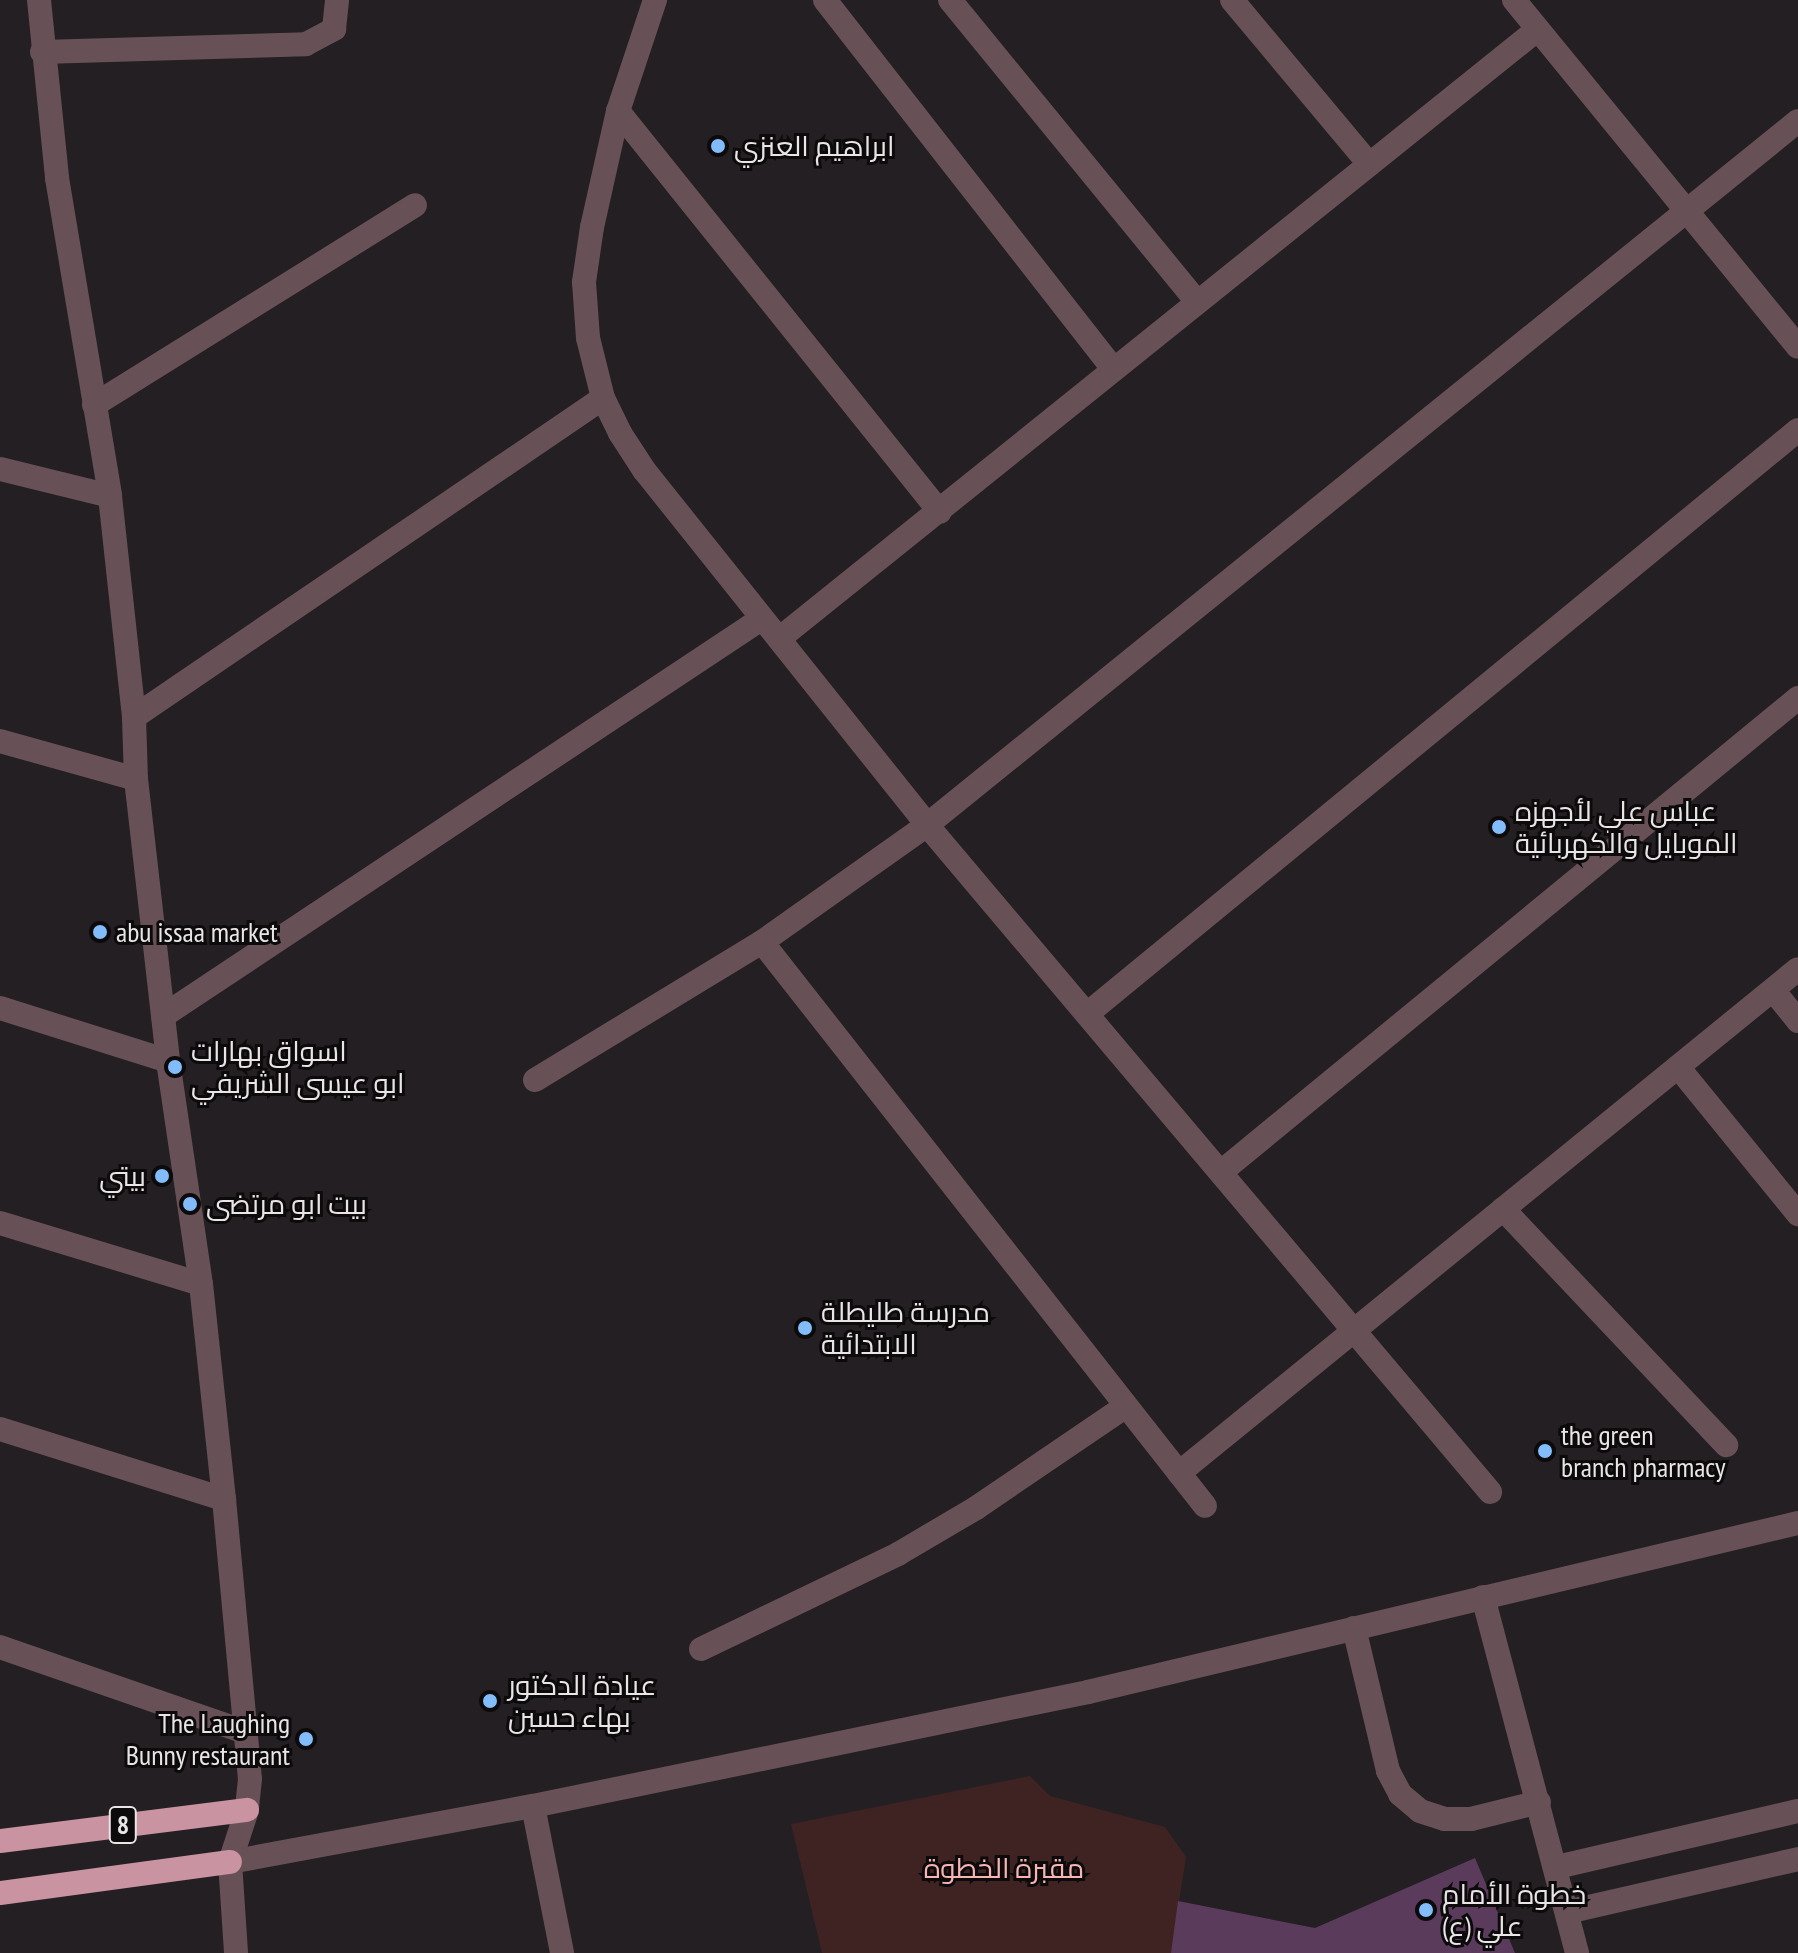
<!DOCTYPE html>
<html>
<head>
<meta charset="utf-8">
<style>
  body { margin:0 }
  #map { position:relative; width:1798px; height:1953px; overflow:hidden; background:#241f22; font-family:"PT Sans Narrow",Cairo,sans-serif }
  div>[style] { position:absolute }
  .green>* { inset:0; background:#3f2323 }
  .building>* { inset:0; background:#5a3b5c }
  .minor>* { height:24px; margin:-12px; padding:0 12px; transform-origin:12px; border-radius:12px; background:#675157 }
  .highway>* { height:24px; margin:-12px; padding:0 12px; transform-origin:12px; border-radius:12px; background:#c993a1 }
  .dots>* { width:22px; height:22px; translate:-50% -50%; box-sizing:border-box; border:4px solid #0c0a0b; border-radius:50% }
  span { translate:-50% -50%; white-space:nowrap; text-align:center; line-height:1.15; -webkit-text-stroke:6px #0c0a0b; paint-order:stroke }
  .shield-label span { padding:2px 6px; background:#0c0a0b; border:2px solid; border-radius:6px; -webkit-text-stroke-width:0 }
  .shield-label { font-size:26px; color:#e9e5e7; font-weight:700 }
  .poi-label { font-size:28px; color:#e9e5e7 }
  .left { translate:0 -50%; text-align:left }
  .right { translate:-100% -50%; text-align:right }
  .park-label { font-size:28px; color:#f7b4b3 }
</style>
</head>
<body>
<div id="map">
  <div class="green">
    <i style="clip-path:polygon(1030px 1776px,1050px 1796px,1165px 1827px,1186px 1857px,1171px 1953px,822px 1953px,791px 1824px)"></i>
  </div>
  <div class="building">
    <i style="clip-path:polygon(1475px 1858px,1515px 1953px,1171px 1953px,1178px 1901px,1315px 1928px)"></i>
  </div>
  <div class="minor">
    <i style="left:39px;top:0;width:179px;rotate:84.2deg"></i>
    <i style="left:57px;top:178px;width:322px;rotate:80.5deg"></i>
    <i style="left:110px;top:496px;width:222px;rotate:83.8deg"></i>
    <i style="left:134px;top:717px;width:62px;rotate:88.2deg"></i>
    <i style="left:136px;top:779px;width:284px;rotate:83.5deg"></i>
    <i style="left:168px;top:1061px;width:225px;rotate:81.6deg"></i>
    <i style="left:201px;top:1284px;width:216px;rotate:83.9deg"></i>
    <i style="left:224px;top:1499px;width:281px;rotate:84.7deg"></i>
    <i style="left:250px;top:1779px;width:31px;rotate:96deg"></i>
    <i style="left:247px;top:1810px;width:55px;rotate:108.1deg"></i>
    <i style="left:230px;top:1862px;width:91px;rotate:86.2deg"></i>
    <i style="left:655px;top:0;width:117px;rotate:108.4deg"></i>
    <i style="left:618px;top:111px;width:119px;rotate:102.6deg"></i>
    <i style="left:592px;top:227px;width:56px;rotate:98.3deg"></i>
    <i style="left:584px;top:282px;width:56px;rotate:85.9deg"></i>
    <i style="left:588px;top:338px;width:62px;rotate:76deg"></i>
    <i style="left:603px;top:398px;width:39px;rotate:64deg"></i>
    <i style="left:620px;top:433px;width:44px;rotate:57deg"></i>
    <i style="left:644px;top:470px;width:454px;rotate:51.4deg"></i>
    <i style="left:927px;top:825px;width:873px;rotate:49.83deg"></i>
    <i style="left:825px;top:0;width:467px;rotate:52deg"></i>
    <i style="left:950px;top:0;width:389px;rotate:50.7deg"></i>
    <i style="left:1232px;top:0;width:214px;rotate:50.1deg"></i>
    <i style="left:1514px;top:0;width:448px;rotate:50.7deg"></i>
    <i style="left:42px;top:52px;width:264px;rotate:-1.7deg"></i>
    <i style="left:306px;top:44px;width:32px;rotate:-28deg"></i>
    <i style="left:334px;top:29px;width:29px;rotate:-84deg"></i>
    <i style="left:618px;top:111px;width:514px;rotate:51.24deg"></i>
    <i style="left:94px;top:405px;width:378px;rotate:-31.9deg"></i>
    <i style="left:0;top:469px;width:113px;rotate:13.8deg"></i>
    <i style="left:780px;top:638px;width:972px;rotate:-38.78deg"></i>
    <i style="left:134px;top:717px;width:567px;rotate:-34.22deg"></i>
    <i style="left:0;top:741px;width:141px;rotate:15.6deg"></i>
    <i style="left:762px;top:942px;width:717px;rotate:51.85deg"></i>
    <i style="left:1773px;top:990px;width:40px;rotate:51deg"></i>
    <i style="left:0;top:1008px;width:176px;rotate:17.5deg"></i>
    <i style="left:1087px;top:1014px;width:920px;rotate:-39.4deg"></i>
    <i style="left:163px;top:1016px;width:718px;rotate:-33.58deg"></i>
    <i style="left:1678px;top:1067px;width:190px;rotate:50.8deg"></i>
    <i style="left:535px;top:1080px;width:266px;rotate:-31.3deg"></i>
    <i style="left:762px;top:942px;width:202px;rotate:-35.3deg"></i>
    <i style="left:927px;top:825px;width:1120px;rotate:-38.95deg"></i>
    <i style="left:1221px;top:1172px;width:747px;rotate:-39.4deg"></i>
    <i style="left:1503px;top:1209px;width:325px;rotate:46.6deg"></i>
    <i style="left:0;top:1223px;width:210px;rotate:16.9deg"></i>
    <i style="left:0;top:1429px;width:235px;rotate:17.4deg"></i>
    <i style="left:1179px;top:1473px;width:798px;rotate:-39.15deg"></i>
    <i style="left:1483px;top:1597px;width:368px;rotate:75.2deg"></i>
    <i style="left:1354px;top:1628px;width:147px;rotate:76.6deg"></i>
    <i style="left:1388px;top:1771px;width:26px;rotate:62deg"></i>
    <i style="left:1400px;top:1794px;width:26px;rotate:40deg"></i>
    <i style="left:1420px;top:1811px;width:26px;rotate:18deg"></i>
    <i style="left:1445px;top:1819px;width:26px"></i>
    <i style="left:1471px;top:1819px;width:70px;rotate:-14deg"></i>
    <i style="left:0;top:1647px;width:260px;rotate:19.1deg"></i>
    <i style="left:701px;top:1649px;width:219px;rotate:-25.7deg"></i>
    <i style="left:898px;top:1554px;width:91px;rotate:-30.5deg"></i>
    <i style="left:976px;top:1508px;width:181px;rotate:-34.2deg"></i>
    <i style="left:533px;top:1806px;width:150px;rotate:78.8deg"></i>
    <i style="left:230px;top:1862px;width:308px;rotate:-10.5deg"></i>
    <i style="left:533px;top:1806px;width:567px;rotate:-11.61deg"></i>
    <i style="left:1088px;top:1692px;width:730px;rotate:-13.39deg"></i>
    <i style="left:1557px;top:1867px;width:247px;rotate:-13.1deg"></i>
    <i style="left:1567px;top:1912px;width:237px;rotate:-12.9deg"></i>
  </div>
  <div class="highway">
    <i style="left:0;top:1841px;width:249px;rotate:-7.2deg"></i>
    <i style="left:0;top:1893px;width:232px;rotate:-7.7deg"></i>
  </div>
  <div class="dots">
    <i style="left:718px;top:146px;background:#82bcfa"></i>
    <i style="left:1499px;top:827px;background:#82bcfa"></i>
    <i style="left:100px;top:932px;background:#82bcfa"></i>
    <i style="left:175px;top:1067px;background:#82bcfa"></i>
    <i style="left:162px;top:1176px;background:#82bcfa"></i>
    <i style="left:190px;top:1204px;background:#82bcfa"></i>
    <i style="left:805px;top:1328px;background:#82bcfa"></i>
    <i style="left:1545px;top:1451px;background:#82bcfa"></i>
    <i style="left:490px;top:1701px;background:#82bcfa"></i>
    <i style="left:306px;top:1739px;background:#82bcfa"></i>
    <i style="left:1426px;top:1910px;background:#82bcfa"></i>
  </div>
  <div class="shield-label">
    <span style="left:123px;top:1825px">8</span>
  </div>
  <div class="poi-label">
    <span class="left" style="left:734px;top:146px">ابراهيم العنزي</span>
    <span class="left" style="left:1515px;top:827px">عباس علي لأجهزه<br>الموبايل والكهربائية</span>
    <span class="left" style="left:116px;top:932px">abu issaa market</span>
    <span class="left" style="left:191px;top:1067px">اسواق بهارات<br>ابو عيسى الشريفي</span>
    <span class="right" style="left:146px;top:1176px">بيتي</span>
    <span class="left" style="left:206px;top:1204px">بيت ابو مرتضى</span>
    <span class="left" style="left:821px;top:1328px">مدرسة طليطلة<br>الابتدائية</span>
    <span class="left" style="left:1561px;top:1451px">the green<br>branch pharmacy</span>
    <span class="left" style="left:508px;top:1701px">عيادة الدكتور<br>بهاء حسين</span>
    <span class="right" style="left:290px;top:1739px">The Laughing<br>Bunny restaurant</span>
    <span class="left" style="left:1442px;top:1910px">خطوة الأمام<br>علي (ع)</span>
  </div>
  <div class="park-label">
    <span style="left:1004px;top:1868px">مقبرة الخطوة</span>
  </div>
</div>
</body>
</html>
